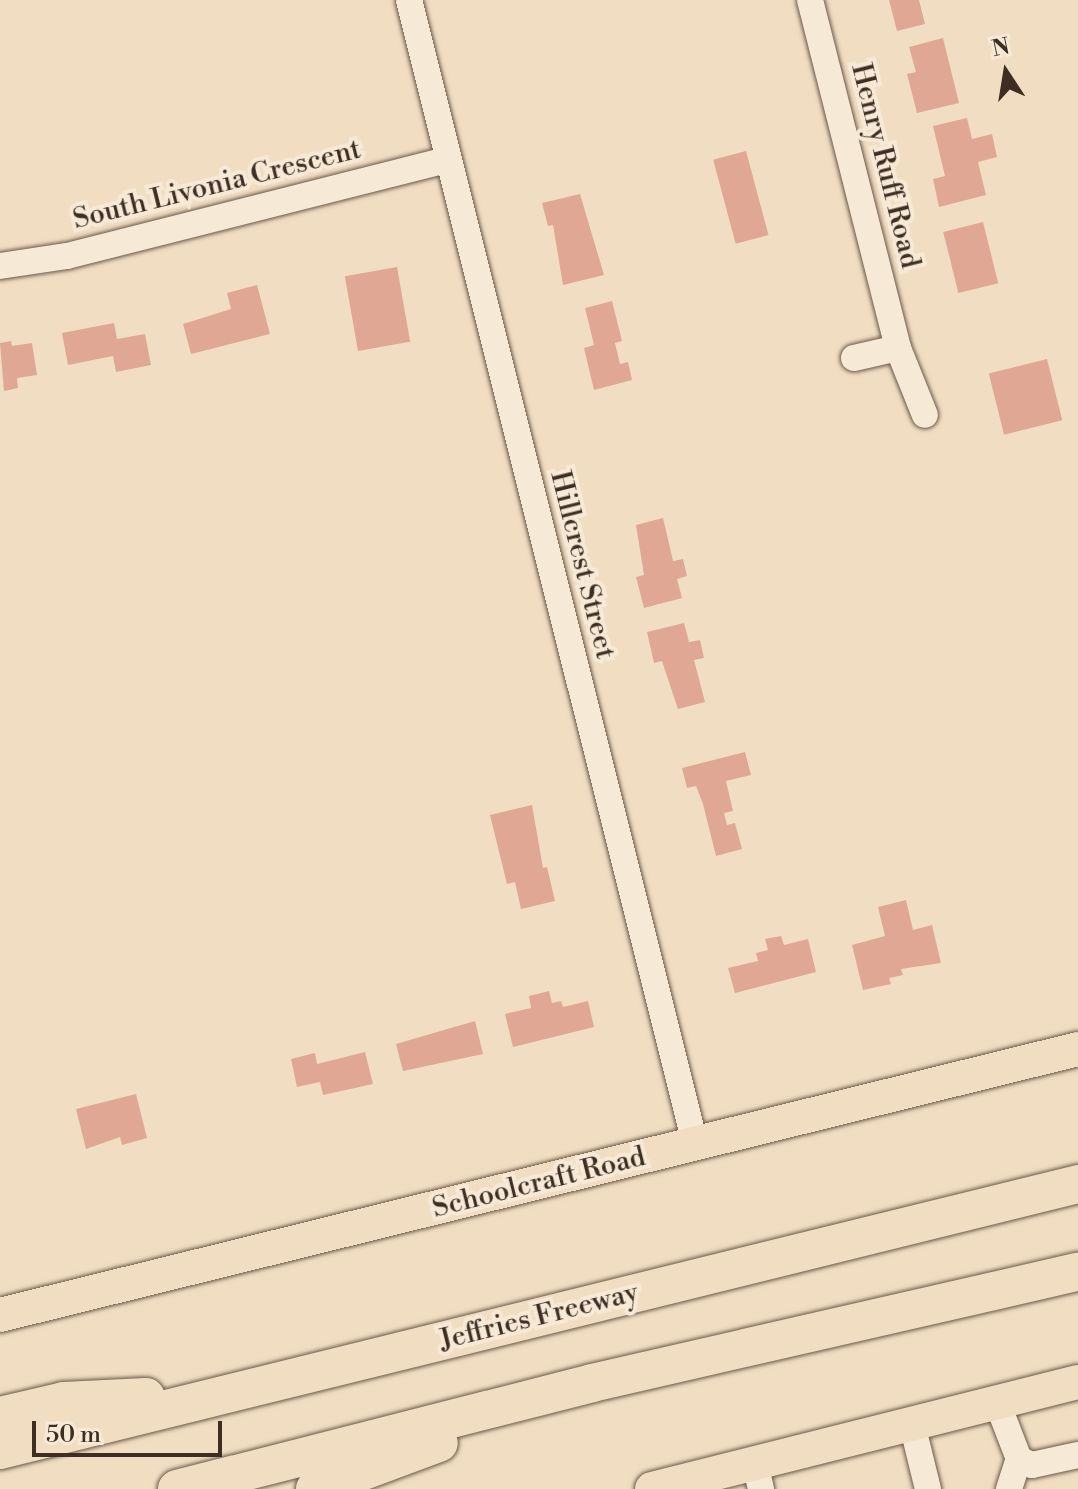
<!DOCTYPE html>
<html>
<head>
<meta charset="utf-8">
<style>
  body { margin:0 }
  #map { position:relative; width:1078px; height:1489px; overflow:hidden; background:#f1dec2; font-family:"Libre Bodoni",serif }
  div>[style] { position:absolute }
  .building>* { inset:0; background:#e0a795; transform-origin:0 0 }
  .roads { filter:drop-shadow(0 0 2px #6a594a) drop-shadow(0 0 2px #6a594a) }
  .minor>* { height:26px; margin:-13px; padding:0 13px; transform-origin:13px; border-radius:13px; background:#f6ead7 }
  .major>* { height:34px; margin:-17px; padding:0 17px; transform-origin:17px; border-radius:17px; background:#f1dec2 }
  .highway>* { height:38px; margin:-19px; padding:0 19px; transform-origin:19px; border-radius:19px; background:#f1dec2 }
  span { translate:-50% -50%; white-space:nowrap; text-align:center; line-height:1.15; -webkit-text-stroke:8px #f6ead7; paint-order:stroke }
  .street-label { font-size:28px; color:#3d2d22 }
  .north { position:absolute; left:966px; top:32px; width:80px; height:80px; -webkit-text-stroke:6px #f6ead7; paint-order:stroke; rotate:348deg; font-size:22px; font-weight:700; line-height:32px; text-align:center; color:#3d2d22 }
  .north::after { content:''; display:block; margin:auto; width:28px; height:36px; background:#3d2d22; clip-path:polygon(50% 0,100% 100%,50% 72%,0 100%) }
  .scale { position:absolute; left:32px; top:1421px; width:190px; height:36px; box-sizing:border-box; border:4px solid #3d2d22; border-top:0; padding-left:10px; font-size:24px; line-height:28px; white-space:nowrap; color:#3d2d22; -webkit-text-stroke:6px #f6ead7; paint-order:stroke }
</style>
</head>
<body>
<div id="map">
  <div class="building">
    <i style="clip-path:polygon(889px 0,919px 0,925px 24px,897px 31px)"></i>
    <i style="clip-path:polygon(943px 38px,959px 103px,917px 113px,907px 74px,916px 72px,909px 47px)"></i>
    <i style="clip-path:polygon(967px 118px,972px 139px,992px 134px,997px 157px,978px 162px,986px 195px,939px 207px,933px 179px,945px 176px,933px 126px)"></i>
    <i style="left:746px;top:151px;width:87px;height:34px;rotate:75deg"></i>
    <i style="clip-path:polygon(580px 194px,604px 275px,563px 285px,553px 225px,548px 226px,542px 203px)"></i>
    <i style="left:983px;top:222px;width:63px;height:41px;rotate:76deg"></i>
    <i style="left:397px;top:267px;width:76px;height:53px;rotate:80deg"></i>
    <i style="clip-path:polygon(257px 285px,270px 334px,191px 354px,183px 324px,231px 309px,227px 293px)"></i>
    <i style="clip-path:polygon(612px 301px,622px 341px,615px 343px,620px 364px,628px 362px,632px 380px,594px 390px,584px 348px,594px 345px,585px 308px)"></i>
    <i style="clip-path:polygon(114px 323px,117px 339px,145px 334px,151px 365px,116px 372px,113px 356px,68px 365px,62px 333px)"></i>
    <i style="clip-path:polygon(11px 341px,12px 346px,32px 343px,37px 375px,17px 378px,18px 388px,4px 391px,0 343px)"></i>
    <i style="left:1047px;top:359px;width:63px;height:60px;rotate:76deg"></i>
    <i style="clip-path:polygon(663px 518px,673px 561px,683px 559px,687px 576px,677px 579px,682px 598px,644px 608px,636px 577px,644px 575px,636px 525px)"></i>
    <i style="clip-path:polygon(684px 623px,689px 642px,700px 640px,704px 658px,694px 660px,705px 702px,678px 709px,662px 661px,654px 663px,647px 632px)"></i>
    <i style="clip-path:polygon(745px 752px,751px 775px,726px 781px,733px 811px,724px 813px,727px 825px,735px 823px,742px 849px,716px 856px,703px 804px,696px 786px,687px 788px,682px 768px)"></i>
    <i style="clip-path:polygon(532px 805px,543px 868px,547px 867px,555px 901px,521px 909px,515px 882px,507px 884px,490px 815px)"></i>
    <i style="clip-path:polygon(906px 900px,913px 930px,932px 925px,941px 963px,901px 969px,903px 975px,889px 978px,891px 984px,863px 990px,852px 945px,885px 936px,878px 907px)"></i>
    <i style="clip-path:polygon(781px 936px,784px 945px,808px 939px,816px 972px,735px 993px,728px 968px,758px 961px,756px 953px,768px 950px,765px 939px)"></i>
    <i style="clip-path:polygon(549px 991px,552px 1003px,561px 1001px,563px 1007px,588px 1001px,594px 1027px,513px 1047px,505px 1014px,531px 1008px,529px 996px)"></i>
    <i style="clip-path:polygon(475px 1021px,483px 1054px,403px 1071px,396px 1044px)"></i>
    <i style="clip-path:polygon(365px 1052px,373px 1084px,323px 1095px,320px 1082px,297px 1087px,291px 1059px,315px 1053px,317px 1064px)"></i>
    <i style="clip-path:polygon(136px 1094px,147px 1138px,122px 1145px,120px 1137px,86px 1149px,76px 1109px)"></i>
  </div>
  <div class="roads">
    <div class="minor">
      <i style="left:409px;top:0;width:1179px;rotate:75.96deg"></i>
      <i style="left:810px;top:0;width:359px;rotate:75.8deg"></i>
      <i style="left:898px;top:348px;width:72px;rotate:68.1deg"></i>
      <i style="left:0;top:266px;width:68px;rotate:-8.5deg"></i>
      <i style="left:67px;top:256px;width:392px;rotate:-14.2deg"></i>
      <i style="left:854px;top:358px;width:45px;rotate:-12.8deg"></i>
      <i style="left:997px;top:1402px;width:61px;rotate:68.9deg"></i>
      <i style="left:1019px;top:1459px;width:14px;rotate:25deg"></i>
      <i style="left:1032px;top:1465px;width:47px;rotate:-12.3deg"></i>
      <i style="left:912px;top:1424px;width:67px;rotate:76.2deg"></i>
      <i style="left:755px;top:1463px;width:27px;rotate:77deg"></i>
      <i style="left:1009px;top:1489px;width:32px;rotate:-72deg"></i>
    </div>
    <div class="major">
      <i style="left:0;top:1315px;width:1110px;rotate:-13.86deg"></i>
      <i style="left:652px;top:1489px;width:439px;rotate:-14.1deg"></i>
    </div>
    <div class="highway">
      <i style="left:0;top:1416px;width:66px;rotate:-13.2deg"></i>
      <i style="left:64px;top:1401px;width:82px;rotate:-2.8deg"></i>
      <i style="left:0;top:1450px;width:1110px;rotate:-13.86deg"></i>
      <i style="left:177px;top:1489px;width:428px;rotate:-14.3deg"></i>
      <i style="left:592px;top:1383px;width:499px;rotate:-12.9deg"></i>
      <i style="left:315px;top:1489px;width:132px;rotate:-20.4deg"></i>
    </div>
  </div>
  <div class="street-label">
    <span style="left:885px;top:166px;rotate:76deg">Henry Ruff Road</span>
    <span style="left:217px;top:185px;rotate:-14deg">South Livonia Crescent</span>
    <span style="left:582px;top:565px;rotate:76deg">Hillcrest Street</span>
    <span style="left:539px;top:1183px;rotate:-14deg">Schoolcraft Road</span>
    <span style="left:539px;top:1317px;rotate:-14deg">Jeffries Freeway</span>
  </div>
  <div class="north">N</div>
  <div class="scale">50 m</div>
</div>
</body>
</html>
